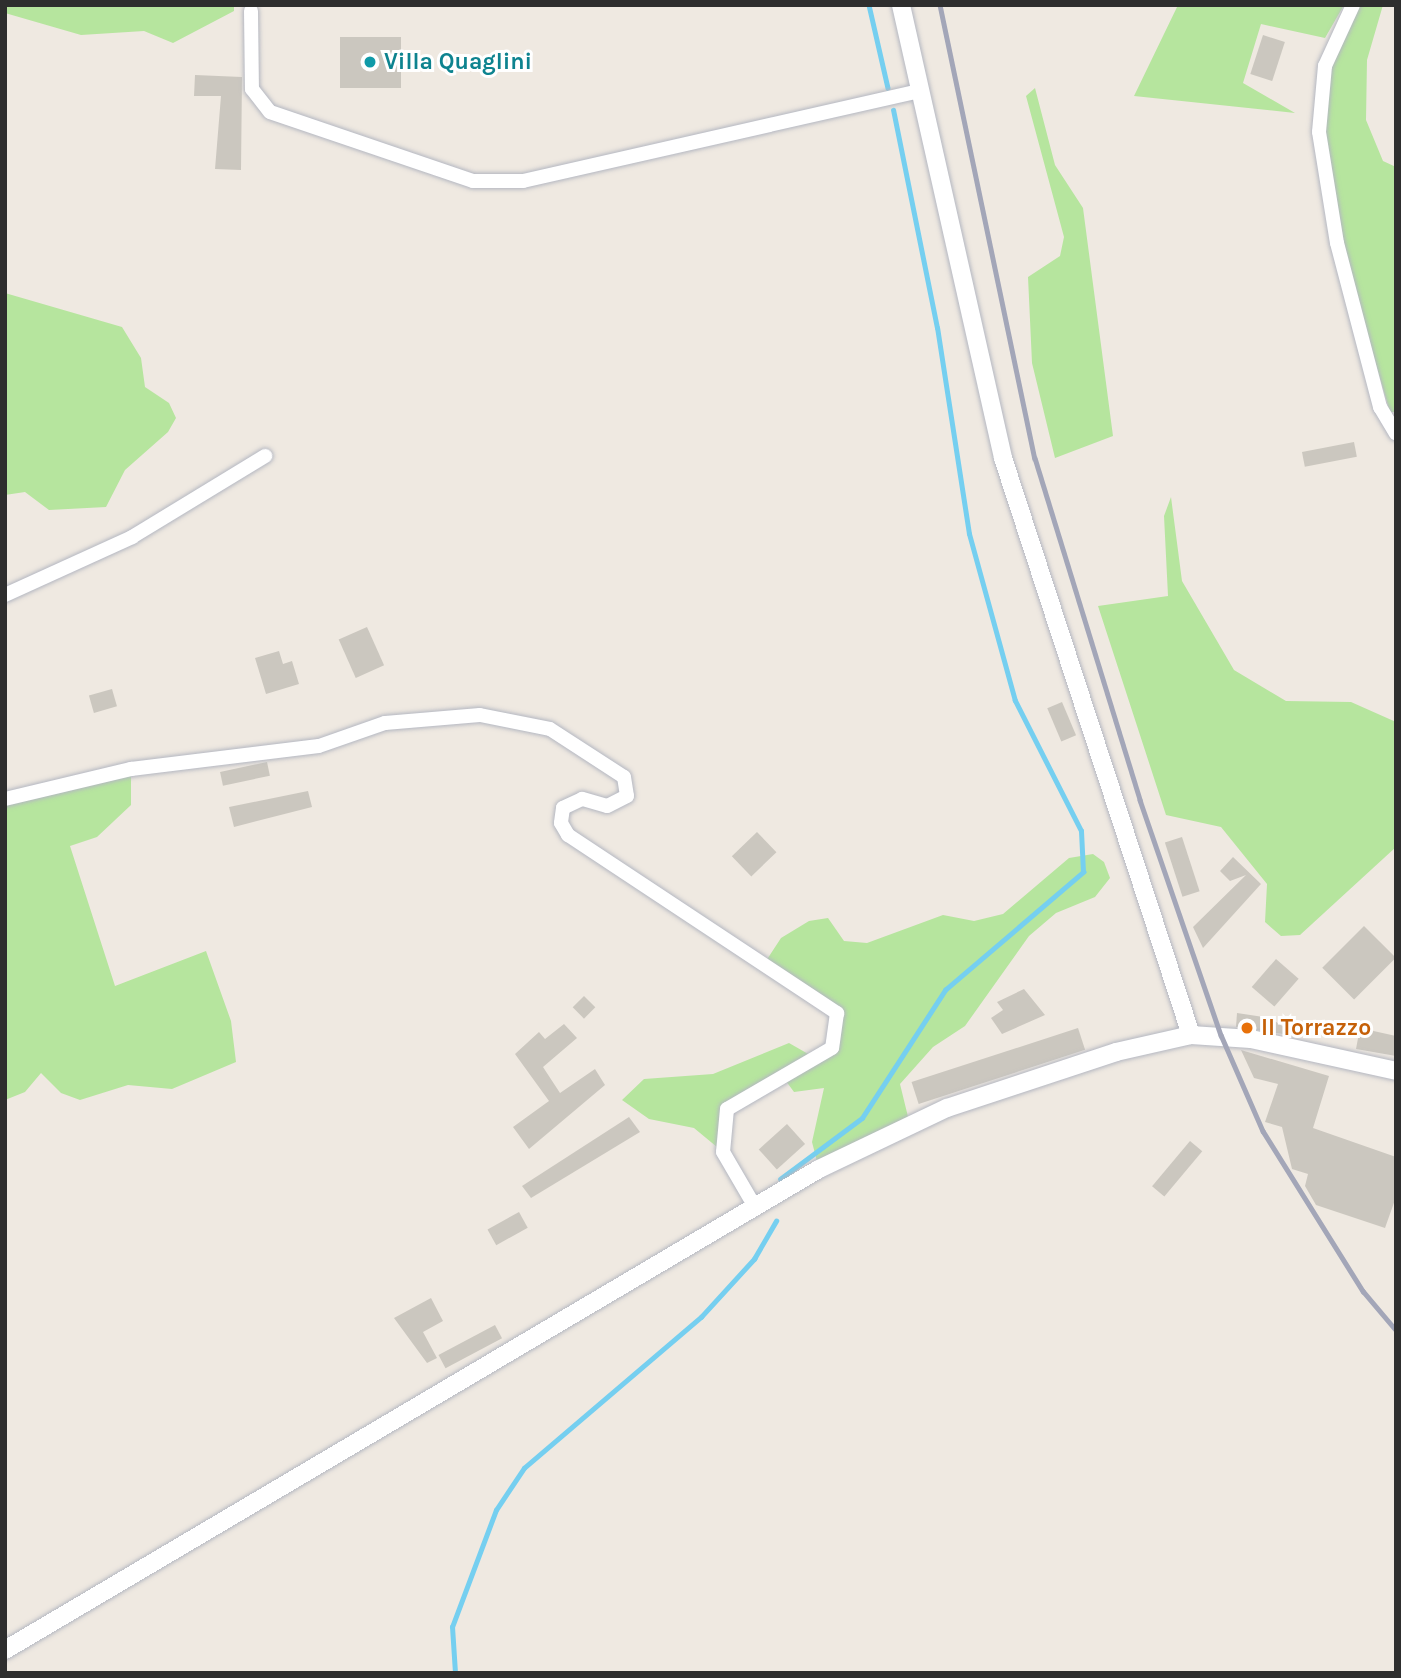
<!DOCTYPE html>
<html>
<head>
<meta charset="utf-8">
<style>
  body { margin:0 }
  #map { position:relative; width:1401px; height:1678px; overflow:hidden; background:#efe9e1; font-family:Karla,sans-serif }
  div>[style] { position:absolute }
  .green>* { inset:0; background:#b6e59e }
  .stream>* { height:4.5px; margin:-2.25px; padding:0 2.25px; transform-origin:2.25px; border-radius:2.25px; background:#75cff0 }
  .building>* { inset:0; background:#cbc7bf; transform-origin:0 0 }
  .roads { filter:drop-shadow(0 0 2px #b4b7c1) drop-shadow(0 0 2px #b4b7c1) }
  .minor>* { height:14px; margin:-7px; padding:0 7px; transform-origin:7px; border-radius:7px; background:#fff }
  .tertiary>* { height:18px; margin:-9px; padding:0 9px; transform-origin:9px; border-radius:9px; background:#fff }
  .rail>* { height:4.5px; margin:-2.25px; padding:0 2.25px; transform-origin:2.25px; border-radius:2.25px; background:#a3a6b8 }
  .dots>* { width:19px; height:19px; translate:-50% -50%; box-sizing:border-box; border:4px solid #fff; border-radius:50% }
  span { translate:-50% -50%; white-space:nowrap; text-align:center; line-height:1.15; -webkit-text-stroke:6px #fff; paint-order:stroke }
  .culture-label { font-size:23px; color:#0d838f; font-weight:700 }
  .left { translate:0 -50%; text-align:left }
  .food-label { font-size:23px; color:#c56008; font-weight:700 }
  .frame { position:absolute; inset:0; border:7px solid #2e2e2e; pointer-events:none }
</style>
</head>
<body>
<div id="map">
  <div class="green">
    <i style="clip-path:polygon(5px 5px,234px 5px,234px 11px,173px 43px,144px 31px,81px 35px,5px 13px)"></i>
    <i style="clip-path:polygon(1178px 5px,1344px 5px,1325px 38px,1261px 24px,1243px 83px,1295px 113px,1134px 96px)"></i>
    <i style="clip-path:polygon(1359px 5px,1383px 5px,1367px 60px,1366px 120px,1383px 161px,1396px 167px,1396px 412px,1390px 412px,1351px 280px,1325px 139px,1324px 93px,1342px 34px)"></i>
    <i style="clip-path:polygon(1035px 88px,1055px 165px,1083px 208px,1113px 436px,1055px 458px,1032px 363px,1028px 277px,1060px 256px,1064px 237px,1026px 96px)"></i>
    <i style="clip-path:polygon(5px 293px,122px 327px,141px 358px,145px 387px,169px 403px,176px 418px,168px 432px,125px 470px,106px 507px,49px 510px,25px 492px,5px 495px)"></i>
    <i style="clip-path:polygon(1171px 497px,1182px 581px,1234px 670px,1286px 701px,1351px 702px,1396px 722px,1396px 847px,1300px 935px,1281px 936px,1265px 922px,1267px 884px,1221px 827px,1166px 815px,1098px 606px,1168px 596px,1164px 516px)"></i>
    <i style="clip-path:polygon(131px 769px,131px 805px,97px 837px,70px 846px,115px 986px,206px 951px,231px 1021px,236px 1062px,172px 1089px,128px 1085px,80px 1100px,61px 1093px,41px 1073px,25px 1092px,5px 1100px,5px 799px)"></i>
    <i style="clip-path:polygon(1093px 854px,1104px 862px,1110px 878px,1095px 897px,1056px 913px,1029px 936px,965px 1026px,933px 1047px,900px 1084px,910px 1125px,819px 1169px,812px 1142px,824px 1088px,794px 1092px,783px 1077px,736px 1099px,723px 1152px,694px 1128px,649px 1119px,622px 1100px,644px 1079px,713px 1074px,789px 1043px,817px 1059px,831px 1048px,836px 1013px,764px 964px,781px 938px,809px 921px,828px 918px,844px 941px,867px 943px,943px 915px,974px 921px,1003px 914px,1069px 858px)"></i>
  </div>
  <div class="stream">
    <i style="left:869px;top:5px;width:85px;rotate:77.1deg"></i>
    <i style="left:780px;top:1179px;width:102px;rotate:-36.6deg"></i>
    <i style="left:862px;top:1118px;width:153px;rotate:-57deg"></i>
    <i style="left:945px;top:990px;width:182px;rotate:-40.5deg"></i>
    <i style="left:1083px;top:872px;width:41px;rotate:-92.8deg"></i>
    <i style="left:1081px;top:831px;width:146px;rotate:-116.9deg"></i>
    <i style="left:1015px;top:701px;width:173px;rotate:-105.4deg"></i>
    <i style="left:969px;top:534px;width:208px;rotate:-98.8deg"></i>
    <i style="left:937px;top:328px;width:222px;rotate:-101.4deg"></i>
    <i style="left:455px;top:1673px;width:46px;rotate:-93.7deg"></i>
    <i style="left:452px;top:1627px;width:125px;rotate:-69.4deg"></i>
    <i style="left:496px;top:1510px;width:50px;rotate:-56.3deg"></i>
    <i style="left:524px;top:1468px;width:233px;rotate:-40.5deg"></i>
    <i style="left:701px;top:1317px;width:79px;rotate:-47.6deg"></i>
    <i style="left:754px;top:1259px;width:44px;rotate:-59.9deg"></i>
  </div>
  <div class="building">
    <i style="left:1263px;top:35px;width:23px;height:41px;rotate:18deg"></i>
    <i style="left:340px;top:37px;width:61px;height:51px"></i>
    <i style="clip-path:polygon(195px 75px,242px 77px,241px 170px,215px 169px,221px 96px,194px 96px)"></i>
    <i style="left:1354px;top:442px;width:15px;height:53px;rotate:79deg"></i>
    <i style="left:367px;top:627px;width:42px;height:31px;rotate:66deg"></i>
    <i style="clip-path:polygon(279px 651px,283px 664px,292px 661px,299px 684px,266px 694px,255px 658px)"></i>
    <i style="left:112px;top:689px;width:18px;height:24px;rotate:74deg"></i>
    <i style="left:1062px;top:702px;width:36px;height:16px;rotate:67deg"></i>
    <i style="left:267px;top:762px;width:14px;height:48px;rotate:78deg"></i>
    <i style="clip-path:polygon(308px 791px,312px 807px,234px 827px,229px 807px)"></i>
    <i style="left:757px;top:832px;width:28px;height:35px;rotate:46deg"></i>
    <i style="left:1182px;top:837px;width:57px;height:18px;rotate:72deg"></i>
    <i style="clip-path:polygon(1233px 857px,1261px 884px,1203px 948px,1193px 927px,1246px 875px,1230px 881px,1220px 871px)"></i>
    <i style="left:1364px;top:926px;width:45px;height:59px;rotate:45deg"></i>
    <i style="left:1276px;top:959px;width:30px;height:37px;rotate:41deg"></i>
    <i style="clip-path:polygon(1024px 989px,1045px 1015px,1002px 1034px,991px 1018px,1003px 1010px,997px 1002px)"></i>
    <i style="left:584px;top:996px;width:16px;height:16px;rotate:45deg"></i>
    <i style="clip-path:polygon(1237px 1013px,1270px 1018px,1284px 1027px,1283px 1034px,1236px 1027px)"></i>
    <i style="clip-path:polygon(564px 1024px,577px 1038px,543px 1067px,560px 1093px,595px 1069px,605px 1085px,529px 1149px,513px 1127px,549px 1101px,515px 1054px,539px 1032px,545px 1039px)"></i>
    <i style="left:1078px;top:1028px;width:23px;height:175px;rotate:72deg"></i>
    <i style="clip-path:polygon(1360px 1028px,1396px 1036px,1396px 1056px,1356px 1049px)"></i>
    <i style="clip-path:polygon(1241px 1050px,1329px 1076px,1313px 1128px,1396px 1157px,1396px 1197px,1385px 1228px,1316px 1205px,1305px 1186px,1308px 1174px,1292px 1169px,1282px 1127px,1265px 1122px,1278px 1084px,1254px 1078px)"></i>
    <i style="clip-path:polygon(629px 1117px,640px 1132px,531px 1198px,522px 1186px)"></i>
    <i style="left:787px;top:1124px;width:27px;height:38px;rotate:48deg"></i>
    <i style="left:1190px;top:1141px;width:16px;height:59px;rotate:40deg"></i>
    <i style="left:519px;top:1212px;width:18px;height:36px;rotate:61deg"></i>
    <i style="clip-path:polygon(431px 1298px,443px 1321px,423px 1332px,437px 1358px,427px 1363px,394px 1318px)"></i>
    <i style="left:495px;top:1325px;width:15px;height:64px;rotate:62deg"></i>
  </div>
  <div class="roads">
    <div class="minor">
      <i style="left:1353px;top:5px;width:67px;rotate:114.7deg"></i>
      <i style="left:1325px;top:66px;width:66px;rotate:95.2deg"></i>
      <i style="left:1319px;top:132px;width:112px;rotate:80.8deg"></i>
      <i style="left:1337px;top:243px;width:170px;rotate:75.3deg"></i>
      <i style="left:1380px;top:407px;width:31px;rotate:59deg"></i>
      <i style="left:251px;top:11px;width:78px;rotate:89.3deg"></i>
      <i style="left:252px;top:89px;width:29px;rotate:52deg"></i>
      <i style="left:270px;top:112px;width:214px;rotate:18.8deg"></i>
      <i style="left:473px;top:181px;width:50px"></i>
      <i style="left:523px;top:181px;width:406px;rotate:-12.8deg"></i>
      <i style="left:5px;top:595px;width:140px;rotate:-24.5deg"></i>
      <i style="left:132px;top:537px;width:156px;rotate:-31.3deg"></i>
      <i style="left:5px;top:799px;width:130px;rotate:-13.4deg"></i>
      <i style="left:131px;top:769px;width:189px;rotate:-7deg"></i>
      <i style="left:319px;top:746px;width:70px;rotate:-19.2deg"></i>
      <i style="left:385px;top:723px;width:95px;rotate:-4.8deg"></i>
      <i style="left:480px;top:715px;width:71px;rotate:11.3deg"></i>
      <i style="left:550px;top:729px;width:88px;rotate:33deg"></i>
      <i style="left:624px;top:777px;width:19px;rotate:81deg"></i>
      <i style="left:627px;top:796px;width:22px;rotate:153deg"></i>
      <i style="left:607px;top:806px;width:26px;rotate:-164deg"></i>
      <i style="left:582px;top:799px;width:21px;rotate:155deg"></i>
      <i style="left:563px;top:808px;width:15px;rotate:98deg"></i>
      <i style="left:561px;top:823px;width:14px;rotate:60deg"></i>
      <i style="left:568px;top:835px;width:323px;rotate:33.5deg"></i>
      <i style="left:837px;top:1013px;width:35px;rotate:98deg"></i>
      <i style="left:832px;top:1048px;width:121px;rotate:149.8deg"></i>
      <i style="left:727px;top:1109px;width:43px;rotate:95.3deg"></i>
      <i style="left:723px;top:1152px;width:64px;rotate:59.8deg"></i>
    </div>
    <div class="tertiary">
      <i style="left:901px;top:5px;width:464px;rotate:77.3deg"></i>
      <i style="left:1003px;top:458px;width:607px;rotate:71.95deg"></i>
      <i style="left:5px;top:1650px;width:945px;rotate:-30.58deg"></i>
      <i style="left:819px;top:1169px;width:142px;rotate:-25.5deg"></i>
      <i style="left:947px;top:1108px;width:178px;rotate:-18.3deg"></i>
      <i style="left:1116px;top:1052px;width:77px;rotate:-12.8deg"></i>
      <i style="left:1191px;top:1035px;width:60px;rotate:3.8deg"></i>
      <i style="left:1251px;top:1039px;width:148px;rotate:12.4deg"></i>
    </div>
  </div>
  <div class="rail">
    <i style="left:940px;top:5px;width:463px;rotate:78.2deg"></i>
    <i style="left:1035px;top:458px;width:358px;rotate:72.9deg"></i>
    <i style="left:1140px;top:800px;width:249px;rotate:71deg"></i>
    <i style="left:1221px;top:1035px;width:105px;rotate:66.4deg"></i>
    <i style="left:1263px;top:1131px;width:189px;rotate:58deg"></i>
    <i style="left:1363px;top:1291px;width:51px;rotate:49.8deg"></i>
  </div>
  <div class="dots">
    <i style="left:370px;top:62px;background:#0f9aa8"></i>
    <i style="left:1247px;top:1028px;background:#e8710a"></i>
  </div>
  <div class="culture-label">
    <span class="left" style="left:384px;top:62px">Villa Quaglini</span>
  </div>
  <div class="food-label">
    <span class="left" style="left:1261px;top:1028px">Il Torrazzo</span>
  </div>
  <div class="frame"></div>
</div>
</body>
</html>
